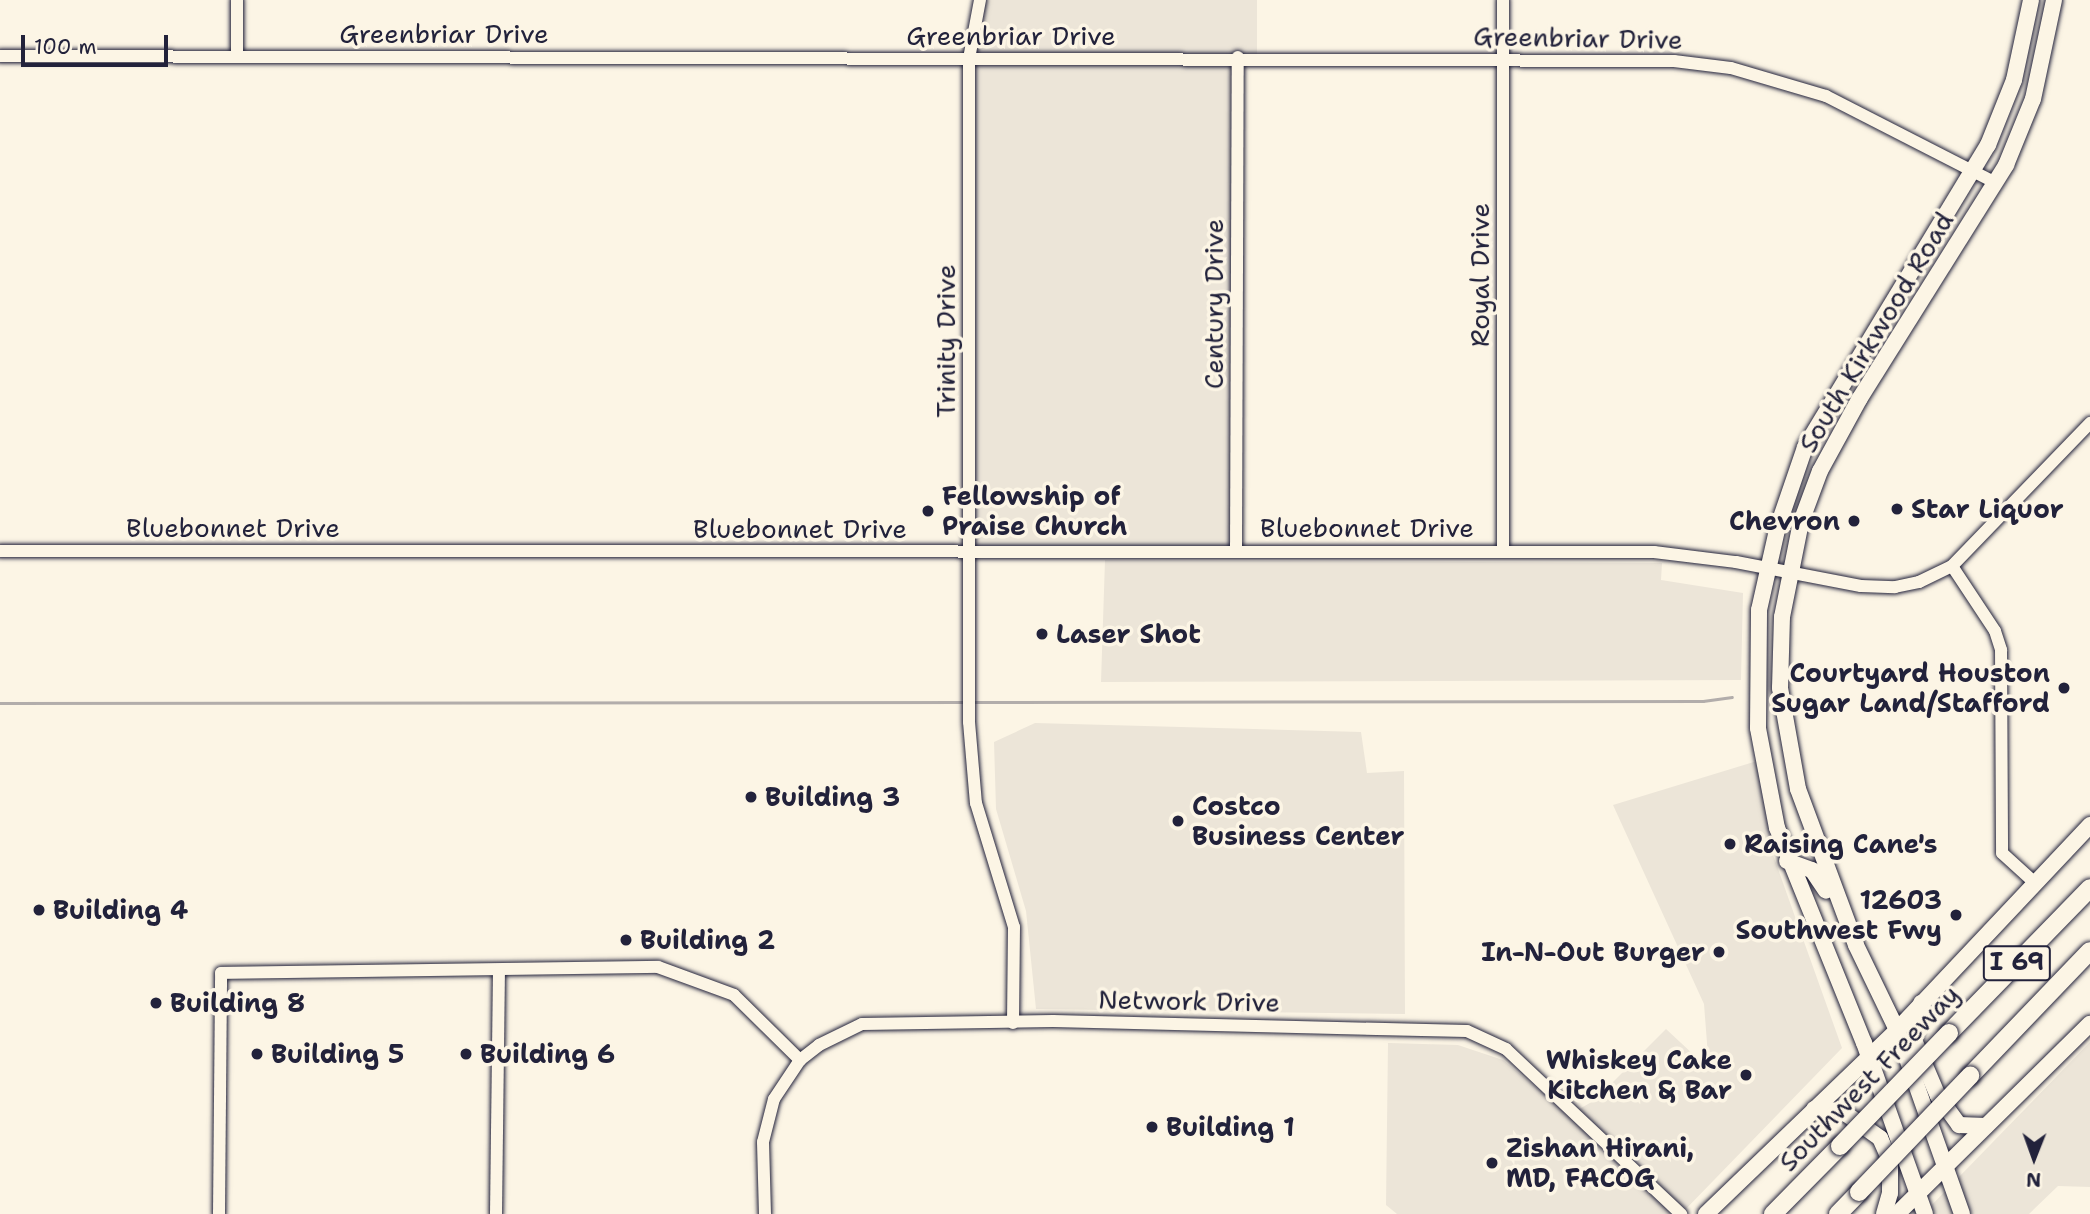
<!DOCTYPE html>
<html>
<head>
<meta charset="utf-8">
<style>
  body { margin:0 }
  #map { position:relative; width:2090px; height:1214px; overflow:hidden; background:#fcf5e5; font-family:"Shantell Sans",sans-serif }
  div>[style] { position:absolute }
  .built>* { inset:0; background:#ece5d8 }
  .stream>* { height:2.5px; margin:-1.25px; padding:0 1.25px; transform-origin:1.25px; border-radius:1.25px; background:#b2adab }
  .roads { filter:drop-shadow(0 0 2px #22223b) drop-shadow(0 0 2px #22223b) }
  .minor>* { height:12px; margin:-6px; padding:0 6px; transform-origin:6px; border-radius:6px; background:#fcf5e5 }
  .major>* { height:16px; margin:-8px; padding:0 8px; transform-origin:8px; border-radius:8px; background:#fcf5e5 }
  .highway>* { height:18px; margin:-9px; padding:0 9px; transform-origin:9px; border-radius:9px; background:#fcf5e5 }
  .bridges { filter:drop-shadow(0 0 2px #22223b) drop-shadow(0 0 2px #22223b) }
  .highway-bridge>* { height:18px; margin:-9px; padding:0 9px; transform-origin:9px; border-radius:9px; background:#fcf5e5 }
  .dots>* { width:19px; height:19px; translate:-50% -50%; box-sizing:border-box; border:4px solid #fcf5e5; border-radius:50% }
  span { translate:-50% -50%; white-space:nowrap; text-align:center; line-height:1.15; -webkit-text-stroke:7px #fcf5e5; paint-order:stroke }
  .shield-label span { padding:2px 5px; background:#fcf5e5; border:2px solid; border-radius:5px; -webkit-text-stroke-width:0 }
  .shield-label { font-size:24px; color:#22223b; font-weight:700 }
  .street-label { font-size:26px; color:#22223b }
  .poi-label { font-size:26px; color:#22223b; font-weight:700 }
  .left { translate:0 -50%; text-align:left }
  .right { translate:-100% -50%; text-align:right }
  .north { position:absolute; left:1999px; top:1123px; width:70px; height:70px; -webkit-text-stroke:5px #fcf5e5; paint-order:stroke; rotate:181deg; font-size:19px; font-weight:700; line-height:28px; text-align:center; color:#22223b }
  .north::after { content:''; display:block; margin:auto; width:24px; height:32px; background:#22223b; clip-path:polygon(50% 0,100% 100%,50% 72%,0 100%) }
  .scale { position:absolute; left:21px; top:35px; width:147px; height:32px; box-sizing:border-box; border:4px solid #22223b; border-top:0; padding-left:9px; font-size:21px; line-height:24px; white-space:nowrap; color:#22223b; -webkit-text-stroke:5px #fcf5e5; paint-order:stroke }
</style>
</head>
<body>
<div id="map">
  <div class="built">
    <i style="clip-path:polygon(980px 0,1257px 0,1257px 57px,1238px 57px,1236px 551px,968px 551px,969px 59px)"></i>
    <i style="clip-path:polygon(1105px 560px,1662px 563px,1661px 580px,1743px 593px,1741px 680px,1101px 682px)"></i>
    <i style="clip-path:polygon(1035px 723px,1361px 732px,1367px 773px,1404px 771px,1405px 1014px,1036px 1009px,1026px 911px,996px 809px,994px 742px)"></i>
    <i style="clip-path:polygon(1757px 761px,1773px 855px,1842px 1048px,1681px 1214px,1397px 1214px,1386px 1205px,1388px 1043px,1458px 1045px,1503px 1060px,1569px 1115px,1595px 1100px,1666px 1029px,1709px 1069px,1704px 1004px,1613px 805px)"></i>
    <i style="clip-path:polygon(2090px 1042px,2090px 1187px,2058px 1186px,2029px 1214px,1923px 1214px)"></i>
  </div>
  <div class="stream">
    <i style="left:973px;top:702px;width:730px;rotate:-0.08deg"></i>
    <i style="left:1703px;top:701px;width:29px;rotate:-8deg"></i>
    <i style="left:0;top:703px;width:966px;rotate:-0.06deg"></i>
  </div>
  <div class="roads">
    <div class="minor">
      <i style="left:237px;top:0;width:57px;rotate:90deg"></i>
      <i style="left:980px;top:0;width:60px;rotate:100.6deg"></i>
      <i style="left:969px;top:59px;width:663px;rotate:90deg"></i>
      <i style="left:969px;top:722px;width:81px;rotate:85.1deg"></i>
      <i style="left:976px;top:803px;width:130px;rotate:73deg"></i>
      <i style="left:1014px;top:927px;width:96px;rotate:90.6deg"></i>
      <i style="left:0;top:56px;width:1674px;rotate:0.17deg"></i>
      <i style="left:1674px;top:61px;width:57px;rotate:7deg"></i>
      <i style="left:1731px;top:68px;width:99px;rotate:16.4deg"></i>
      <i style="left:1826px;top:96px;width:191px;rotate:27.1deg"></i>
      <i style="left:0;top:551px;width:1654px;rotate:0.03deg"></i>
      <i style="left:1654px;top:552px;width:83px;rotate:7deg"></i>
      <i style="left:1736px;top:562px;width:127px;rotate:10.9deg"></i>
      <i style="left:1861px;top:586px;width:34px;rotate:2deg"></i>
      <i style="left:1895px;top:587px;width:25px;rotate:-12deg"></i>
      <i style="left:1919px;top:582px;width:37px;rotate:-26deg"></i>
      <i style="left:1952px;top:566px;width:199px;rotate:-46deg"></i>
      <i style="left:1236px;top:551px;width:494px;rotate:-89.8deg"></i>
      <i style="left:1503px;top:551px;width:551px;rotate:-90deg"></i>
      <i style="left:1952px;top:566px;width:78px;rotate:56.5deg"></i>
      <i style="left:1995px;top:631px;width:20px;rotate:72deg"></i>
      <i style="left:2001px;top:650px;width:203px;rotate:89.7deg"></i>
      <i style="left:2002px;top:853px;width:45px;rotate:42.3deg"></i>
      <i style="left:219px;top:1214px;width:241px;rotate:-89.5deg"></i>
      <i style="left:221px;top:973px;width:437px;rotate:-0.8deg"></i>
      <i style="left:658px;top:967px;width:81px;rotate:20.2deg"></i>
      <i style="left:734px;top:995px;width:93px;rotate:44.6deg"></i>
      <i style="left:496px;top:1214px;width:244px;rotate:-89.3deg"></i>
      <i style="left:765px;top:1214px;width:72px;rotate:-91.6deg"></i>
      <i style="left:763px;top:1142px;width:44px;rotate:-75.7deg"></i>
      <i style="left:774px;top:1099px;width:47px;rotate:-56.3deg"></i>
      <i style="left:800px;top:1060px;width:24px;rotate:-38deg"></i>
      <i style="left:819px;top:1045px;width:48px;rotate:-26deg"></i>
      <i style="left:862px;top:1024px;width:191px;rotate:-0.9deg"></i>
      <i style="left:1053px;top:1021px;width:414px;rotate:1.4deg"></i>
      <i style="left:1467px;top:1031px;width:43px;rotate:24.8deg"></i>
      <i style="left:1506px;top:1049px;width:241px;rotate:43.3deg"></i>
    </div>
    <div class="major">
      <i style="left:1787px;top:861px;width:27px;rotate:20deg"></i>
      <i style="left:1812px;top:870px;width:25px;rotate:56deg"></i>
      <i style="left:1921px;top:1003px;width:38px;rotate:101deg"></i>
      <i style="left:1914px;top:1040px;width:61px;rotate:66.8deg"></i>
      <i style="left:1938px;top:1096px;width:36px;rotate:54deg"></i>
      <i style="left:1959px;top:1125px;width:27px;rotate:2deg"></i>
      <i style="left:1814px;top:1109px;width:28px;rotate:4deg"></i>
      <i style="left:1842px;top:1111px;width:47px;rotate:35.4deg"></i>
      <i style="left:1880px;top:1138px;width:24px;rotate:66deg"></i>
      <i style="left:1890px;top:1160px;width:33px;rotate:90deg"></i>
      <i style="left:1890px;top:1193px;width:22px;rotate:106deg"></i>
      <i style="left:1706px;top:1214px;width:265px;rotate:-43.9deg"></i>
      <i style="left:1897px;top:1030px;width:282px;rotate:-46.7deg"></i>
      <i style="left:1897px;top:1214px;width:271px;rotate:-44.6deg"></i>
      <i style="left:1925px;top:1214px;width:182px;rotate:-109.6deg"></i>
      <i style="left:1864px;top:1043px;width:232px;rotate:-112deg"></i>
      <i style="left:1777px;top:828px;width:102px;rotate:-100.8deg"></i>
      <i style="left:1758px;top:728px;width:118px;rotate:-89.5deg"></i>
      <i style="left:1759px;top:610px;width:86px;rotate:-77.3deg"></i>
      <i style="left:1778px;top:526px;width:83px;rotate:-71.1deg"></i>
      <i style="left:1805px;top:447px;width:353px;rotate:-58.8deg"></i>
      <i style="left:1988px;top:145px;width:70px;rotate:-68.2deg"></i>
      <i style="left:2014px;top:80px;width:82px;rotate:-78deg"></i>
      <i style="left:1962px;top:1214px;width:195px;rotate:-109.5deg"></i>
      <i style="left:1897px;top:1030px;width:94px;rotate:-115.8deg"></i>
      <i style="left:1856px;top:945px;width:166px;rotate:-110.4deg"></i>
      <i style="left:1798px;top:789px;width:103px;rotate:-100.1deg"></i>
      <i style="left:1780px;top:688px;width:71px;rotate:-88.4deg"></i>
      <i style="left:1782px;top:617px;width:97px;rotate:-78.7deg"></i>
      <i style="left:1801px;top:522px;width:54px;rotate:-69.6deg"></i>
      <i style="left:1820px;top:471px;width:83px;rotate:-61.3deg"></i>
      <i style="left:1860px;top:398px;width:275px;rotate:-57.9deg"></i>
      <i style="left:2006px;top:165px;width:71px;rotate:-67.8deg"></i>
      <i style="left:2033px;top:99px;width:101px;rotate:-78deg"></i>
    </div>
    <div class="highway">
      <i style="left:1949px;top:1033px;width:202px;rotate:-45.8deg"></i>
      <i style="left:1970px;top:1076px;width:173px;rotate:-46.2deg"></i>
      <i style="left:1773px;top:1214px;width:95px;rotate:-45.4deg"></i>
      <i style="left:1838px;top:1214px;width:30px;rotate:-46deg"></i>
    </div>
  </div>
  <div class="bridges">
    <div class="highway-bridge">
      <i style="left:1840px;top:1146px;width:157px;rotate:-46deg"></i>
      <i style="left:1859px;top:1192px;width:161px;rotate:-46.3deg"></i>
    </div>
  </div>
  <div class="dots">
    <i style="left:1897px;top:509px;background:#22223b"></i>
    <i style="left:928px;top:511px;background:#22223b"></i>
    <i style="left:1854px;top:521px;background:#22223b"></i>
    <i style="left:1042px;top:634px;background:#22223b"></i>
    <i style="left:2064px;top:688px;background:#22223b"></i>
    <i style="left:751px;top:797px;background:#22223b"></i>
    <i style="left:1178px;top:821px;background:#22223b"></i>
    <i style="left:1730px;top:844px;background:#22223b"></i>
    <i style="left:39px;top:910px;background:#22223b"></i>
    <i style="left:1956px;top:915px;background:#22223b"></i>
    <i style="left:626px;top:940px;background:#22223b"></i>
    <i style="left:1719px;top:952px;background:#22223b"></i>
    <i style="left:156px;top:1003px;background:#22223b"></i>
    <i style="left:257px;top:1054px;background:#22223b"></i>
    <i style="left:466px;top:1054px;background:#22223b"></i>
    <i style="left:1746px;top:1075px;background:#22223b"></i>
    <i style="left:1152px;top:1127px;background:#22223b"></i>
    <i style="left:1492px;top:1163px;background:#22223b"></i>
  </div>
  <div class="shield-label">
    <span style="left:2017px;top:963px">I 69</span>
  </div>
  <div class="street-label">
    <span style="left:444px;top:34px">Greenbriar Drive</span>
    <span style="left:1011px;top:36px">Greenbriar Drive</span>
    <span style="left:1578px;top:38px;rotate:1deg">Greenbriar Drive</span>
    <span style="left:1480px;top:275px;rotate:-90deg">Royal Drive</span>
    <span style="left:1214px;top:304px;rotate:-90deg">Century Drive</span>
    <span style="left:1876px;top:332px;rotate:-59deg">South Kirkwood Road</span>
    <span style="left:946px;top:341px;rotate:-90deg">Trinity Drive</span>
    <span style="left:233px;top:528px">Bluebonnet Drive</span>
    <span style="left:1367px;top:528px">Bluebonnet Drive</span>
    <span style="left:800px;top:529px">Bluebonnet Drive</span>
    <span style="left:1189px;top:1001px;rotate:1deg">Network Drive</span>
    <span style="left:1869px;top:1078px;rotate:-46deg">Southwest Freeway</span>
  </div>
  <div class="poi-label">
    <span class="left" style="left:942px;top:511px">Fellowship of<br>Praise Church</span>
    <span class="left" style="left:1911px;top:509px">Star Liquor</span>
    <span class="right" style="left:1840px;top:521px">Chevron</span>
    <span class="left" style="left:1056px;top:634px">Laser Shot</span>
    <span class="right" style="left:2050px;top:688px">Courtyard Houston<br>Sugar Land/Stafford</span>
    <span class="left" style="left:765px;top:797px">Building 3</span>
    <span class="left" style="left:1192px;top:821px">Costco<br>Business Center</span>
    <span class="left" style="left:1744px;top:844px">Raising Cane's</span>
    <span class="right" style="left:1942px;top:915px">12603<br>Southwest Fwy</span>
    <span class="left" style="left:53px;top:910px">Building 4</span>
    <span class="left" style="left:640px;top:940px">Building 2</span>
    <span class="right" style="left:1705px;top:952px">In-N-Out Burger</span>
    <span class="left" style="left:170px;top:1003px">Building 8</span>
    <span class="left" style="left:271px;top:1054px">Building 5</span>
    <span class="left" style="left:480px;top:1054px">Building 6</span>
    <span class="right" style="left:1732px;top:1075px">Whiskey Cake<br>Kitchen &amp; Bar</span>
    <span class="left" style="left:1166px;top:1127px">Building 1</span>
    <span class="left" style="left:1506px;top:1163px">Zishan Hirani,<br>MD, FACOG</span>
  </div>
  <div class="north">N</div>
  <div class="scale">100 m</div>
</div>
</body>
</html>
